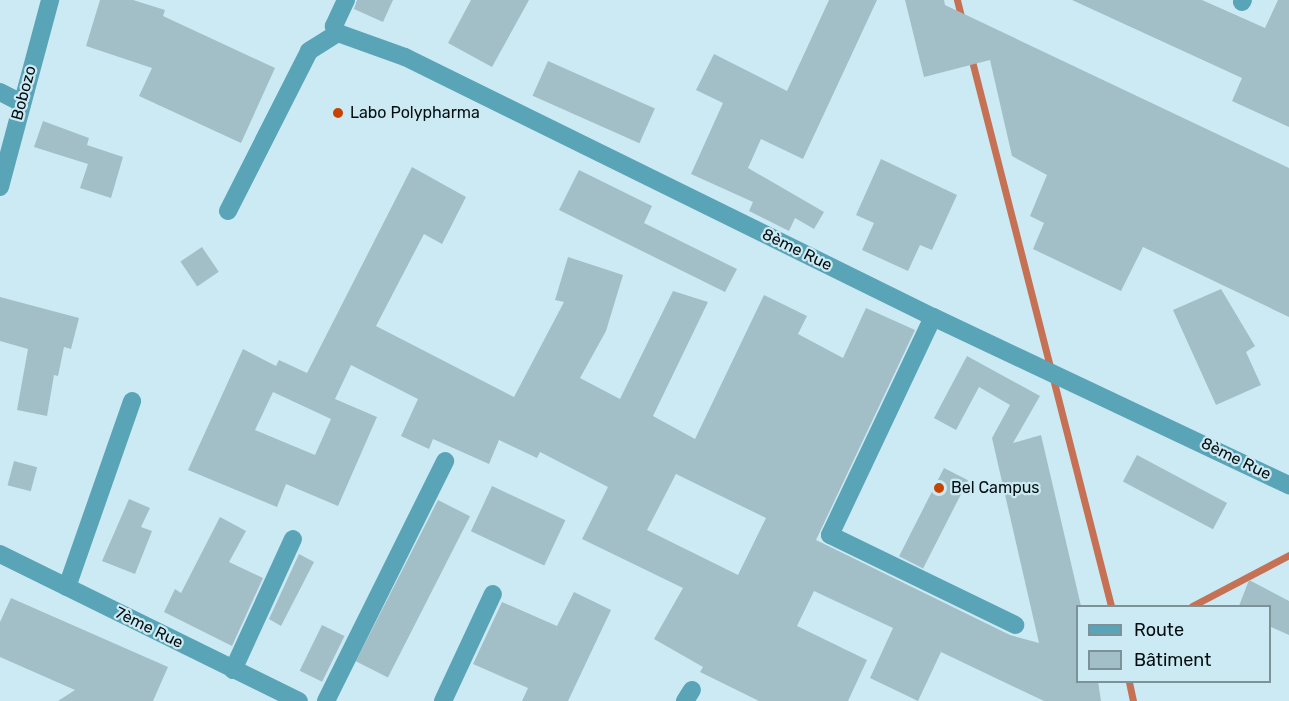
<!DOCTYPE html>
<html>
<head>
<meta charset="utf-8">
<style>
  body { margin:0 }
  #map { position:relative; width:1289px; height:701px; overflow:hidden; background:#cceaf3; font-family:Rubik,sans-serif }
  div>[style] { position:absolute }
  .stream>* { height:7px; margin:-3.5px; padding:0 3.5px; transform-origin:3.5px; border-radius:3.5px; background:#c67154 }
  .building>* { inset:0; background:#a2bfc7; transform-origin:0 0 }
  .minor>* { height:18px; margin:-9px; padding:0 9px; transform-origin:9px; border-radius:9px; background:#5aa4b8 }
  .dots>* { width:16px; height:16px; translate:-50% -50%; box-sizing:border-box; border:3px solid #cceaf3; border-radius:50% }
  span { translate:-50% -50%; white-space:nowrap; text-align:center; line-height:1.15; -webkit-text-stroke:4.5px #cceaf3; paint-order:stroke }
  .street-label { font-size:16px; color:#040e10 }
  .poi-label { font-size:16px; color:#040e10 }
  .left { translate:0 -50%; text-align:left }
  .legend { position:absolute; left:1076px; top:605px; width:195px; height:78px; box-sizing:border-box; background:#cceaf3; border:2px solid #7c9298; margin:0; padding:8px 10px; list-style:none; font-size:18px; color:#040e10 }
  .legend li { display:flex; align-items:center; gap:12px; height:30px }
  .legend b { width:30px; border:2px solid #7c9298 }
</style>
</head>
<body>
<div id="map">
  <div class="stream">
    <i style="left:957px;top:0;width:21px;rotate:76deg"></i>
    <i style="left:971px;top:57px;width:567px;rotate:75.69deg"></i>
    <i style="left:1192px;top:606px;width:110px;rotate:-27.7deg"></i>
    <i style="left:1129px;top:682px;width:19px;rotate:78deg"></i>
  </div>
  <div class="building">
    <i style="clip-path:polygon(100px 0,133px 0,165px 10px,163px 16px,275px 68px,241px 143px,139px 96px,152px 68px,86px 46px)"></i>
    <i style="clip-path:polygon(357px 0,393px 0,383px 22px,354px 9px)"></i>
    <i style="clip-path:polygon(471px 0,529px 0,492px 67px,448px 43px)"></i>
    <i style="clip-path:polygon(829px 0,877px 0,803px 159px,761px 139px,748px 168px,824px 212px,814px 229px,795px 218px,789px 231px,749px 211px,753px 202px,691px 174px,723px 103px,696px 90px,714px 54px,787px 91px)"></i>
    <i style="clip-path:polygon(905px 0,944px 0,945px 5px,1289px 168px,1289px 317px,1143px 247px,1121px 291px,1033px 249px,1044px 223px,1030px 216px,1047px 175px,1012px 156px,990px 60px,924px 77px)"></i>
    <i style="clip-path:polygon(1072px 0,1202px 0,1265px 28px,1278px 0,1289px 0,1289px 127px,1232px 101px,1242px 78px)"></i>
    <i style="left:548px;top:61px;width:117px;height:38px;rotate:24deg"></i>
    <i style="clip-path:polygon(43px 121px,89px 138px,87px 145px,123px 157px,111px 198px,80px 188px,88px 164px,34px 147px)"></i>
    <i style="clip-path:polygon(881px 159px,957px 195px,932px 250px,920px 245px,908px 271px,862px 250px,874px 223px,856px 215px)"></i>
    <i style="clip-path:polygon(evenodd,412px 167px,466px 197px,442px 244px,424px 234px,376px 326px,514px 397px,564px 302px,555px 300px,568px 257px,623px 275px,606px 331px,580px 378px,620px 399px,673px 291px,708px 302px,653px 416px,695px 439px,764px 295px,807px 316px,798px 334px,843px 358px,866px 308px,915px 330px,816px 540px,1010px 635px,1039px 643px,992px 438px,1010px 405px,979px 387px,956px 430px,934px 418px,967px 356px,1040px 396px,1013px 443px,1041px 435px,1081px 606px,1077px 681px,1098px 681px,1101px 701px,1044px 701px,941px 652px,918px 701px,870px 678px,893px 628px,814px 591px,797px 626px,867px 660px,848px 701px,759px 701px,700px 672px,703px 667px,654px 639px,683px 588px,582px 539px,608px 487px,540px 452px,537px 458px,499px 440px,489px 464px,433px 439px,429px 449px,401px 436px,418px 399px,351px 365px,335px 399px,377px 417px,338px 506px,286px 484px,277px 507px,188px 470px,243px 349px,276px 366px,279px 360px,307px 373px,412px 167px,273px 392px,331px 419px,315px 455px,255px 430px,273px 392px,412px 167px,676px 474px,766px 518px,738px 575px,647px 530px,676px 474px)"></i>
    <i style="clip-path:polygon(579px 170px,652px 206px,644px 223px,737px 269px,725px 292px,559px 210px)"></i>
    <i style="left:202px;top:247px;width:30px;height:26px;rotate:56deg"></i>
    <i style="clip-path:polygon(1221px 289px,1255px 346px,1246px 352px,1261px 385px,1216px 405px,1173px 310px)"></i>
    <i style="clip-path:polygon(0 297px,79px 318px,71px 349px,64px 347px,58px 376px,54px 375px,47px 416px,17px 410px,28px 349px,0 341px)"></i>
    <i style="left:1137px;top:455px;width:102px;height:30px;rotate:28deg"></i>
    <i style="left:14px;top:461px;width:24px;height:25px;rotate:15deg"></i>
    <i style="left:944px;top:468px;width:27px;height:99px;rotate:27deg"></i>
    <i style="left:492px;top:486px;width:81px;height:50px;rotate:25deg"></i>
    <i style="clip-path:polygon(129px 499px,150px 508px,141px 527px,152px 531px,135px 574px,102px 561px)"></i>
    <i style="left:438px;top:500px;width:36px;height:181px;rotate:27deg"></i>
    <i style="clip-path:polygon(220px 517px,246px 531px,229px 562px,263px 578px,232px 646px,164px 612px,175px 589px,181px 593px)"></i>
    <i style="clip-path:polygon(299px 554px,314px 562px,281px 626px,269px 619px)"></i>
    <i style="clip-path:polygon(1249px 580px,1289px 601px,1289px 635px,1269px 626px,1269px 606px,1239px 606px)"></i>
    <i style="clip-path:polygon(574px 592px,611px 610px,568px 701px,522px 701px,528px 688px,473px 664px,502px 602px,557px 626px)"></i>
    <i style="clip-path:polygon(11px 598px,168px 667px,153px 701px,58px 701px,75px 690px,0 657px,0 622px)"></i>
    <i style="left:322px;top:625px;width:25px;height:51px;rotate:26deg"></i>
  </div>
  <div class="minor">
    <i style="left:346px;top:0;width:29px;rotate:115deg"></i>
    <i style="left:334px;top:26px;width:8px;rotate:60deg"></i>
    <i style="left:338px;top:33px;width:71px;rotate:19.7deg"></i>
    <i style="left:405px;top:57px;width:589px;rotate:26.22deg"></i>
    <i style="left:933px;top:317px;width:394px;rotate:25.3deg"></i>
    <i style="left:1242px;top:2px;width:2px;rotate:-63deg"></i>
    <i style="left:0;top:92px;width:22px;rotate:27deg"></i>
    <i style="left:0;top:187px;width:194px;rotate:-75deg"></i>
    <i style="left:228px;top:211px;width:179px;rotate:-63.1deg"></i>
    <i style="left:309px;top:51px;width:34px;rotate:-32deg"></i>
    <i style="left:933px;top:317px;width:241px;rotate:115.3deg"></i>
    <i style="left:830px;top:535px;width:206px;rotate:25.9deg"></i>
    <i style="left:0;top:554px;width:333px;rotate:26.2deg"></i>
    <i style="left:67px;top:587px;width:197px;rotate:-70.7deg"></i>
    <i style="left:233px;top:670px;width:144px;rotate:-65.4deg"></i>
    <i style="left:326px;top:701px;width:268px;rotate:-63.6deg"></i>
    <i style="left:443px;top:701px;width:118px;rotate:-65deg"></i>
    <i style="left:685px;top:701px;width:13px;rotate:-58deg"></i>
  </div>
  <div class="dots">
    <i style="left:338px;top:113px;background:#c84300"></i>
    <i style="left:939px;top:488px;background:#c84300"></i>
  </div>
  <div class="street-label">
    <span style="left:24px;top:93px;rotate:-75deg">Bobozo</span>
    <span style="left:797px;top:250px;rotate:26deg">8ème Rue</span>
    <span style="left:1236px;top:459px;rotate:26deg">8ème Rue</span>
    <span style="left:149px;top:628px;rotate:26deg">7ème Rue</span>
  </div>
  <div class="poi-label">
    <span class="left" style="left:350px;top:113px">Labo Polypharma</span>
    <span class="left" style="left:951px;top:488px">Bel Campus</span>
  </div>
  <ul class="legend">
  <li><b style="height:8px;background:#5aa4b8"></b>Route</li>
  <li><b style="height:16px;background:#a2bfc7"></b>Bâtiment</li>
  </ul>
</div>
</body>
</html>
